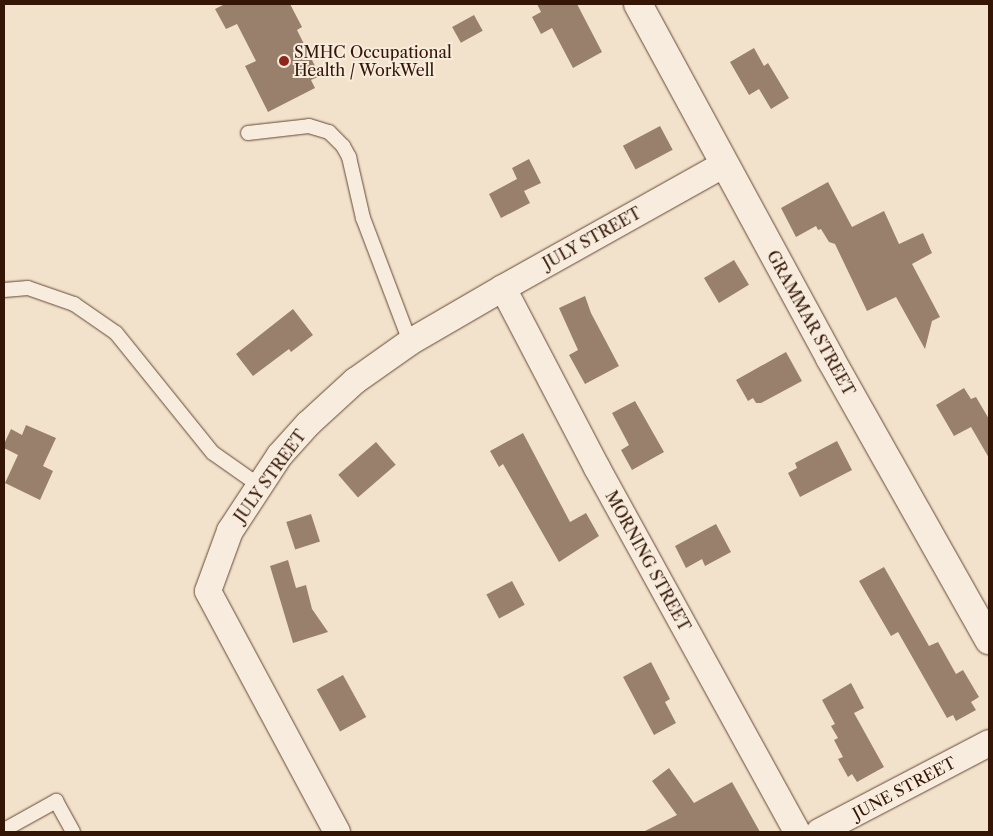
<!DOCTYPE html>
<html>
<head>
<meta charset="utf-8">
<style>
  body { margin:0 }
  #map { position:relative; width:993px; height:836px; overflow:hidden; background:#f3e2cb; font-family:"Libre Caslon Text",serif }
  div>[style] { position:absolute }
  .building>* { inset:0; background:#98806c; transform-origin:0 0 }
  .roads { filter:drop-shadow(0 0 1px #644836) drop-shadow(0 0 1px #644836) }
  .lane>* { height:14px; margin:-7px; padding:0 7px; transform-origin:7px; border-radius:7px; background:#f7ecdd }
  .street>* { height:26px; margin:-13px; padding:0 13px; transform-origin:13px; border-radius:13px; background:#f7ecdd }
  .secondary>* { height:28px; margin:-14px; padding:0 14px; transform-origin:14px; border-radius:14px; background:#f7ecdd }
  .dots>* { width:14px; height:14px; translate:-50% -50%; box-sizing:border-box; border:2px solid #f7ecdd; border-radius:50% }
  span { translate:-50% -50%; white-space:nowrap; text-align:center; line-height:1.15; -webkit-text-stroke:4px #f7ecdd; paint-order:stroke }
  .poi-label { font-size:16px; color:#351505 }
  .left { translate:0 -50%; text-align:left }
  .street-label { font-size:16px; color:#351505 }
  .frame { position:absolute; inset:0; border:5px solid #351505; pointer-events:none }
</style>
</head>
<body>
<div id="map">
  <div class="building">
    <i style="clip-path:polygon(225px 4px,290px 4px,302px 27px,297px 30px,320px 76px,311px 80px,315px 88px,268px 112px,245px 66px,256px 61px,237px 24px,226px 29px,215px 9px)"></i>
    <i style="clip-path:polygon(537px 4px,577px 4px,602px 52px,573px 68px,552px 28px,541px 34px,532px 17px,541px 12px)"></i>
    <i style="left:474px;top:15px;width:18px;height:25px;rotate:61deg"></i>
    <i style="clip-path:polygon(754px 48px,764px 66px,768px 63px,789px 98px,771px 109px,759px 89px,749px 95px,730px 62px)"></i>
    <i style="left:660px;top:126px;width:27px;height:42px;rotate:62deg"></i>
    <i style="clip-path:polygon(529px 159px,541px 183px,524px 191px,530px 203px,501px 218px,489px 194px,517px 179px,512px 168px)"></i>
    <i style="clip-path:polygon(828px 182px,852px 227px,884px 211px,899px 244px,923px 233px,932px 253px,912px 264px,940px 317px,932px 321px,925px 349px,896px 297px,867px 311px,835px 244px,829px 242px,821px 229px,818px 230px,816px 226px,796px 237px,781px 208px)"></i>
    <i style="left:734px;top:260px;width:29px;height:35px;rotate:59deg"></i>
    <i style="clip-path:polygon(585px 296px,591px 313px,619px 366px,585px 384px,569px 355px,578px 350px,559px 308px)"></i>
    <i style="clip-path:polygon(293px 309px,313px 335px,291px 352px,289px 349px,253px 376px,236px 354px)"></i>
    <i style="clip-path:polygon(786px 352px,802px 381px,761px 403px,756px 403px,753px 398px,748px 401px,736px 380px)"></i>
    <i style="clip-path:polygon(964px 388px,971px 399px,976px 397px,989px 419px,989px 458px,971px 427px,954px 436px,936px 405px)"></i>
    <i style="clip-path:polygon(635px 401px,664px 452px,632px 470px,621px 450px,629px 445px,612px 413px)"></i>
    <i style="clip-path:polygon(26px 425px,56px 438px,43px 466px,53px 471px,40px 500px,5px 483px,18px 455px,4px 448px,4px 444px,11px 429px,22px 435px)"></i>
    <i style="clip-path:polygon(523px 433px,570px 522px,586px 513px,599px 536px,559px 562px,503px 464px,499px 467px,490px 451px)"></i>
    <i style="clip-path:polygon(837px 441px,852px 470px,800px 497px,788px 473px,797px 468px,795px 463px)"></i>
    <i style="left:376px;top:442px;width:30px;height:50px;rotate:49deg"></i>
    <i style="left:311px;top:514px;width:29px;height:26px;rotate:72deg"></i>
    <i style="clip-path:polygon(716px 524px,731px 552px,705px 566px,702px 559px,686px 568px,675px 546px)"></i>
    <i style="clip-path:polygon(288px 560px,296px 588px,306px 585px,312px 609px,328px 632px,293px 643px,270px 566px)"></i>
    <i style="clip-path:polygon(884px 567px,929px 646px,938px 642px,956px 674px,963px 670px,979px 697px,971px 702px,976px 710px,956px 721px,953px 715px,947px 718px,898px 632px,891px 636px,859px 581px)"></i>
    <i style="left:512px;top:581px;width:27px;height:29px;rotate:62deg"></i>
    <i style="clip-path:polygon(651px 662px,670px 699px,665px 702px,676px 723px,654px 735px,623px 677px)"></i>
    <i style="left:343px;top:675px;width:48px;height:30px;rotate:61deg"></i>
    <i style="clip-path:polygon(851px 683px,864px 708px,854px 713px,884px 767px,857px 782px,852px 774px,848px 777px,838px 759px,843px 757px,834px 740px,838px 738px,831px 726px,835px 724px,822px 700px)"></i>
    <i style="clip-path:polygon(669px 768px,694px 803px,732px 782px,760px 832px,643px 832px,677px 815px,652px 781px)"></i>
  </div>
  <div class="roads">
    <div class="lane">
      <i style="left:248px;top:133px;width:61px;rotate:-6.5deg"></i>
      <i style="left:309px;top:126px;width:21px;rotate:17deg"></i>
      <i style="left:329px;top:132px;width:20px;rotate:45deg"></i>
      <i style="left:343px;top:146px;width:13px;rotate:61deg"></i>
      <i style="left:349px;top:157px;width:63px;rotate:77.1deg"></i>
      <i style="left:363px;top:218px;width:133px;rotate:69.2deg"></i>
      <i style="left:4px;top:290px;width:24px;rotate:-5deg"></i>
      <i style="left:28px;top:288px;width:49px;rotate:19.2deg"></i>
      <i style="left:74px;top:304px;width:51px;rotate:34.6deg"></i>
      <i style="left:116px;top:333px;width:154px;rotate:51.1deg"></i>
      <i style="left:213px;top:453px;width:57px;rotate:35.1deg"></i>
      <i style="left:4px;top:830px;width:60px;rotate:-29.1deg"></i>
      <i style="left:56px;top:801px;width:35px;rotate:61deg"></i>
    </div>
    <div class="street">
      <i style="left:503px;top:288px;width:203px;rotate:62.4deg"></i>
      <i style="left:597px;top:468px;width:415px;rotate:61.2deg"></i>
      <i style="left:337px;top:832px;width:273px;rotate:-118.2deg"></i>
      <i style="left:208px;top:591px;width:64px;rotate:-69.9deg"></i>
      <i style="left:230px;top:531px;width:91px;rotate:-56.7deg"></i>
      <i style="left:280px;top:455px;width:42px;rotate:-47.9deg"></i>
      <i style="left:308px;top:424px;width:64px;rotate:-42.5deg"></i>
      <i style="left:355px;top:381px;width:67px;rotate:-35.3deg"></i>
      <i style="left:410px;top:342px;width:108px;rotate:-30.1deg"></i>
      <i style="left:503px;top:288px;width:252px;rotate:-29.2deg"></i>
      <i style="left:819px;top:832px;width:192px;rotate:-27.6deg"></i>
    </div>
    <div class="secondary">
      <i style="left:638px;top:4px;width:403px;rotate:61.5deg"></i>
      <i style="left:830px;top:358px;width:324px;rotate:60.6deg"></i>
    </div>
  </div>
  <div class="dots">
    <i style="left:284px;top:61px;background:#8f2418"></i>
  </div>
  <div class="poi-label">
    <span class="left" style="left:294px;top:61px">SMHC Occupational<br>Health / WorkWell</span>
  </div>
  <div class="street-label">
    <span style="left:592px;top:238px;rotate:-29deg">JULY STREET</span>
    <span style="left:811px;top:323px;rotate:61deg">GRAMMAR STREET</span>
    <span style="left:270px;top:476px;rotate:-54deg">JULY STREET</span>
    <span style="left:648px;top:561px;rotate:61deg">MORNING STREET</span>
    <span style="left:904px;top:788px;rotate:-28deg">JUNE STREET</span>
  </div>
  <div class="frame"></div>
</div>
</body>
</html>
